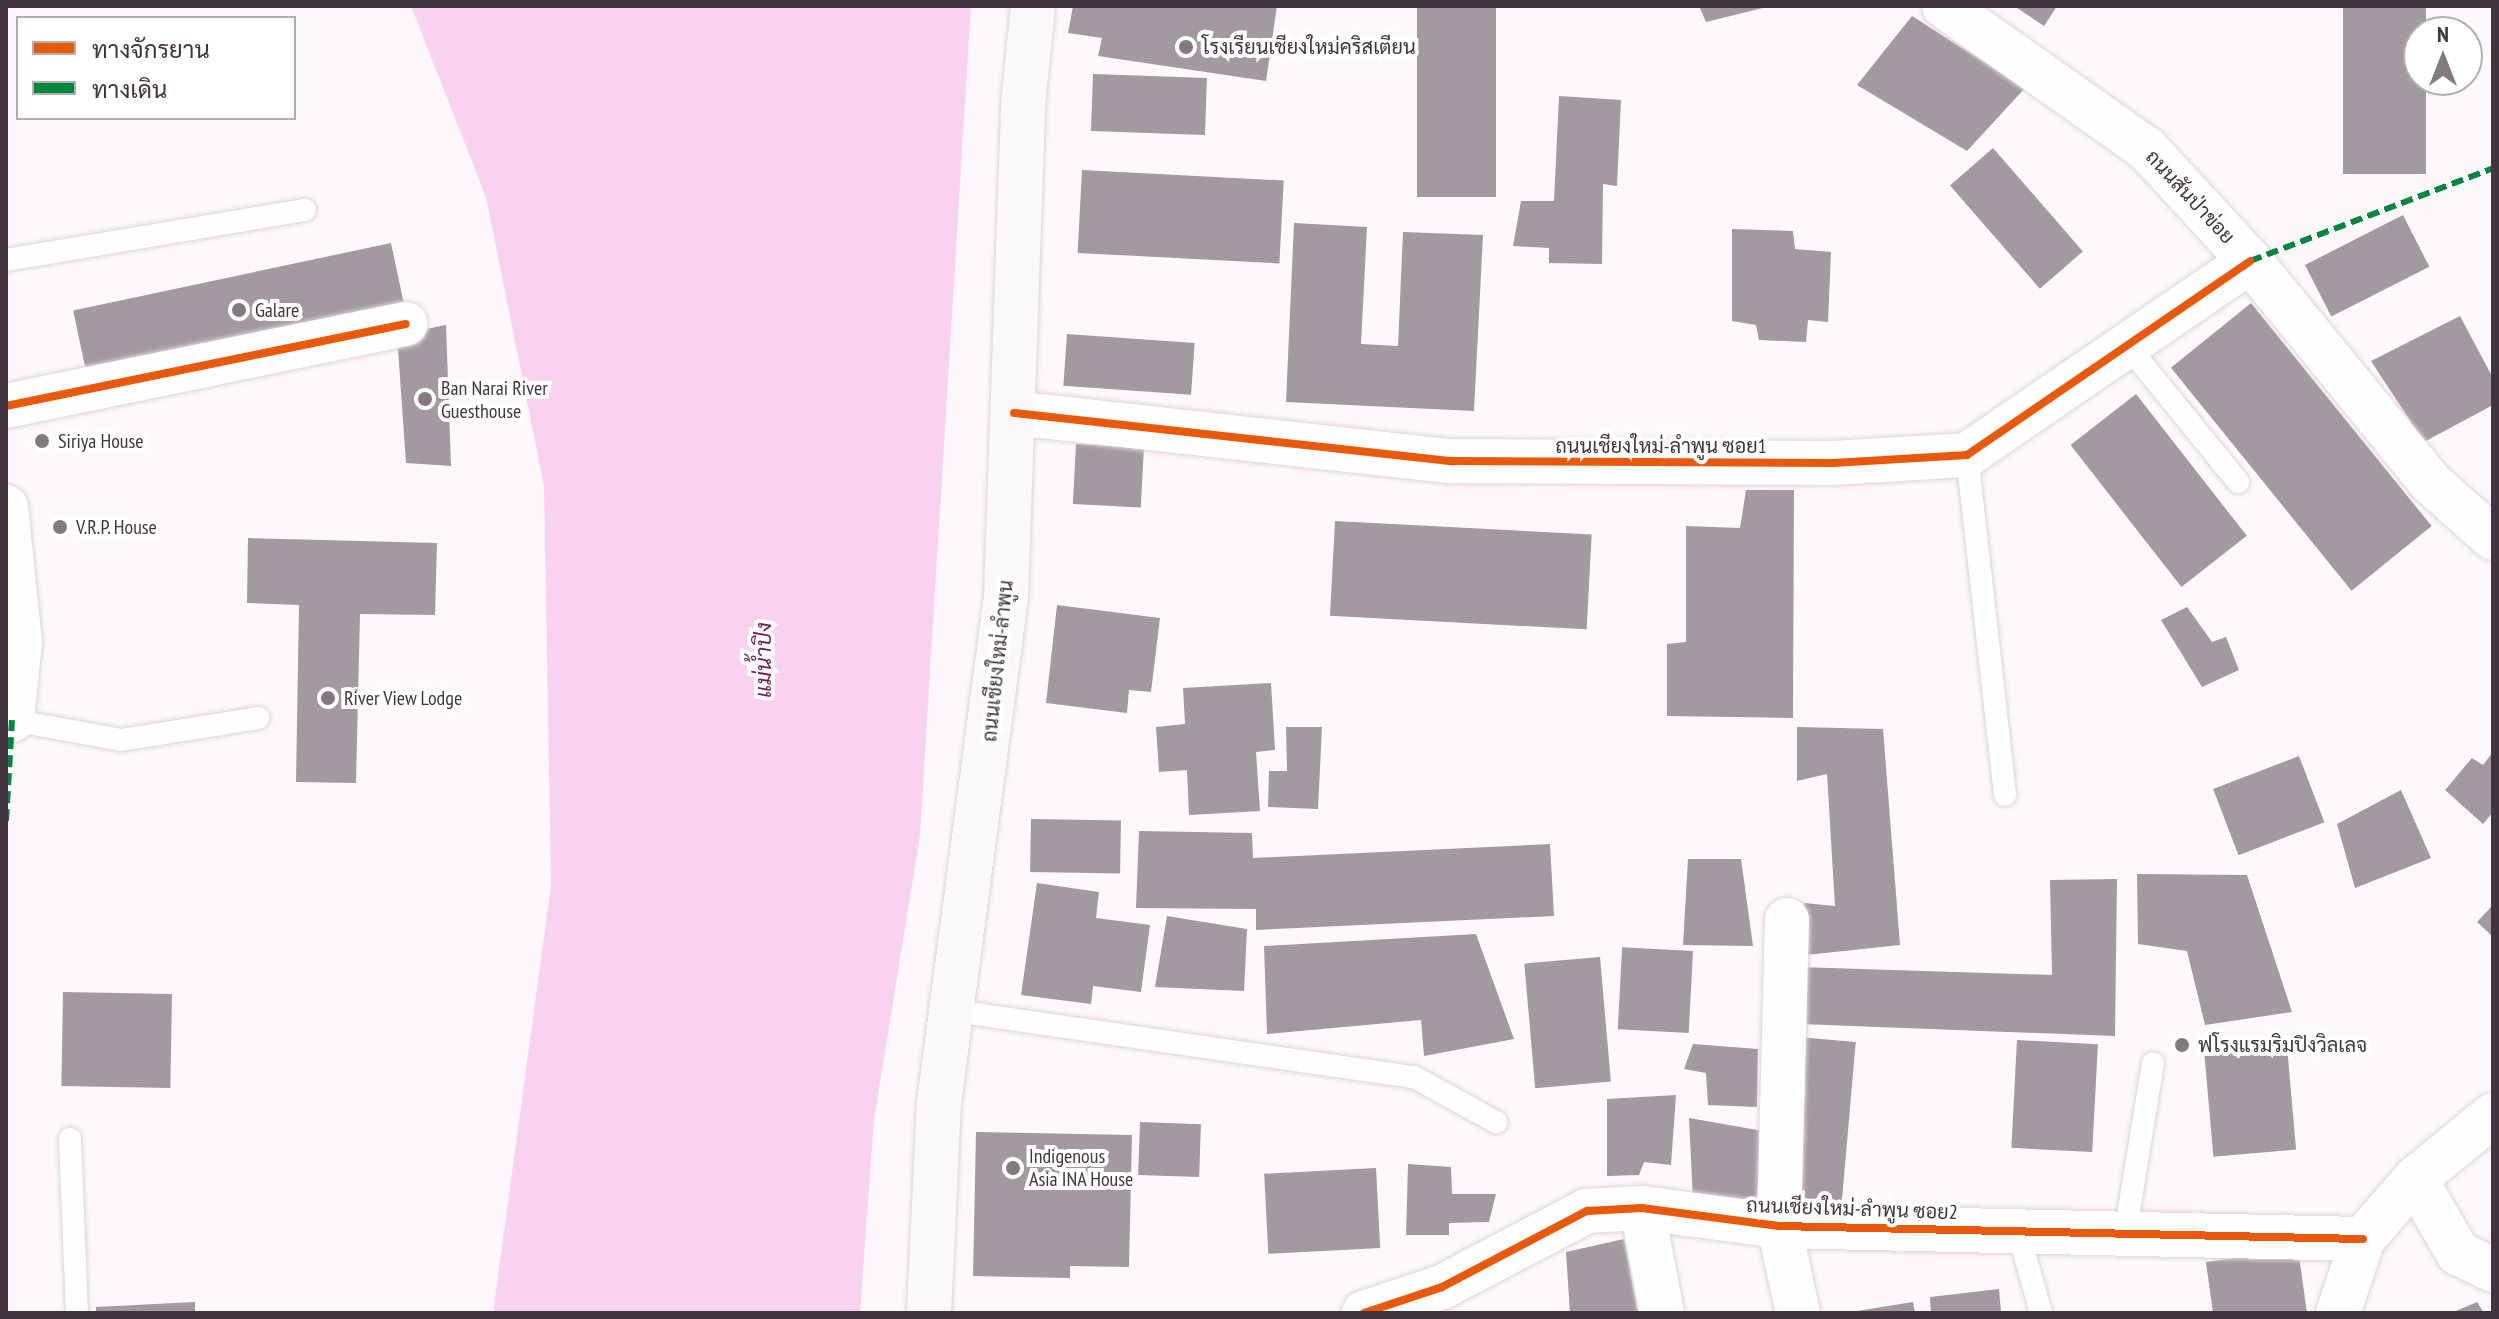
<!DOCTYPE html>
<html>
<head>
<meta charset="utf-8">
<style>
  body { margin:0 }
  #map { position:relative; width:2499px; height:1319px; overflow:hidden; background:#fdf8fb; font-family:"PT Sans Narrow",Sarabun,sans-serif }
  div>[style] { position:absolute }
  .water>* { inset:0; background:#f9d2f0 }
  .building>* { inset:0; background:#a29aa0; transform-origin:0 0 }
  .roads { filter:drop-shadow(0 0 2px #ddd3da) drop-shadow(0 0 2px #ddd3da) }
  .lane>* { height:22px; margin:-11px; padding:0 11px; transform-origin:11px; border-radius:11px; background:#fffefe }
  .street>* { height:44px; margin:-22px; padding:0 22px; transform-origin:22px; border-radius:22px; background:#fffefe }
  .secondary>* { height:44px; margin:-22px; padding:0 22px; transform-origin:22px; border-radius:22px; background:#fbf8fb }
  .quiet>* { height:6px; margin-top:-3px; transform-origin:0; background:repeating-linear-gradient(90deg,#00873e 0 12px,transparent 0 18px) }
  .cycleway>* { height:8px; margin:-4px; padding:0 4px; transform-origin:4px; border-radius:4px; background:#e8590c }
  .dots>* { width:22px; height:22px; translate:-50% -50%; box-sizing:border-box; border:4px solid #fff; border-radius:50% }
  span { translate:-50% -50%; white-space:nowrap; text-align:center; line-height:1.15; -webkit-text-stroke:8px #fff; paint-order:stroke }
  .poi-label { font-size:20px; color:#43353f }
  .left { translate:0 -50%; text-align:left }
  .street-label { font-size:20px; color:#43353f }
  .water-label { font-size:22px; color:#6a1e5e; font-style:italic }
  .frame { position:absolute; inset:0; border:8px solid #43353f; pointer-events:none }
  .legend { position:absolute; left:16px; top:16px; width:280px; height:104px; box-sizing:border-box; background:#fff; border:2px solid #b4aeb2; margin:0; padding:10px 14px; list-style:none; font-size:24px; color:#43353f }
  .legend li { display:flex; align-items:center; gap:16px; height:40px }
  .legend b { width:40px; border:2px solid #b4aeb2 }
  .north { position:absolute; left:2403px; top:16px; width:80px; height:80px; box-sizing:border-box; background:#fff; border:2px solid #b4aeb2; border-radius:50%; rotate:0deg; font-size:22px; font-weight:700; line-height:32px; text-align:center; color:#43353f }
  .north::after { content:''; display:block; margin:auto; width:28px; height:36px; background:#847981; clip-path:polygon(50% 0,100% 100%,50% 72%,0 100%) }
</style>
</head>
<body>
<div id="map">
  <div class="water">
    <i style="clip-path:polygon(411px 6px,971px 6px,920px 835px,874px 1120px,860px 1313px,493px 1313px,551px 885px,544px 486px,486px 197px)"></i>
  </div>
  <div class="building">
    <i style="clip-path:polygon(1073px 6px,1277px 6px,1266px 81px,1098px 56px,1102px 38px,1068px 33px)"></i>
    <i style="left:1417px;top:6px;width:79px;height:191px"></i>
    <i style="clip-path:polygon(1699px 6px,1767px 6px,1767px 7px,1706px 22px)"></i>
    <i style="clip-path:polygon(2014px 6px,2057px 6px,2044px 26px)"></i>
    <i style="left:2343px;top:6px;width:83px;height:168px"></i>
    <i style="clip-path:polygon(1912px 16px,2025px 88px,1967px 151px,1857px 85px)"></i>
    <i style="left:1093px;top:74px;width:114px;height:57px;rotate:2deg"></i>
    <i style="clip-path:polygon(1559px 96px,1621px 100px,1617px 186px,1603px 184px,1602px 264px,1549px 263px,1549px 248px,1513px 246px,1521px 201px,1554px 201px)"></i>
    <i style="left:1993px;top:148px;width:137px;height:57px;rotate:49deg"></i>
    <i style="left:1082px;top:170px;width:202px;height:83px;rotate:3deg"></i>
    <i style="left:2403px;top:215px;width:58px;height:110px;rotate:63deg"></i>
    <i style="clip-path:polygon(1294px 223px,1367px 227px,1361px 344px,1398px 346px,1403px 232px,1483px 235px,1474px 411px,1286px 402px)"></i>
    <i style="clip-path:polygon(1732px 229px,1793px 231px,1795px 249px,1831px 252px,1828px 322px,1808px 320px,1806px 342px,1759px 340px,1756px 325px,1732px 321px)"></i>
    <i style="left:391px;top:243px;width:72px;height:325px;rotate:78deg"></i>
    <i style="left:2251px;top:303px;width:287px;height:103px;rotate:51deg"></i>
    <i style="clip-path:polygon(2460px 316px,2493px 378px,2493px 405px,2424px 442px,2371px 361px)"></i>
    <i style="clip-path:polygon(446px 325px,451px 466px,406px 463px,397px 335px)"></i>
    <i style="left:1067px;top:334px;width:128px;height:52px;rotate:4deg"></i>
    <i style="left:2136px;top:394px;width:180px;height:83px;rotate:52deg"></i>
    <i style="left:1076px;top:444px;width:68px;height:60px;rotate:3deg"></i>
    <i style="clip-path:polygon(1746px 490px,1794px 490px,1793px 718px,1667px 716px,1667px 644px,1686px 642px,1686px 526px,1740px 528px)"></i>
    <i style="left:1335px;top:521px;width:257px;height:95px;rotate:3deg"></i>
    <i style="clip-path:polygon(248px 538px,437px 543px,435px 615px,360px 614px,356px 783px,296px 782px,299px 605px,247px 603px)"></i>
    <i style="clip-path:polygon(1057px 605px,1160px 618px,1151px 692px,1129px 690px,1127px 713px,1046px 703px)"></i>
    <i style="clip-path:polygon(2187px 607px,2212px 642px,2226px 637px,2239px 670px,2202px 687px,2161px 620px)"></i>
    <i style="clip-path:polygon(1271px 683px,1275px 750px,1256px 752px,1260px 811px,1189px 815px,1187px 770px,1159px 772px,1156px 727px,1185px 724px,1183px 688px)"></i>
    <i style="clip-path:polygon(1286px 727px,1322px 727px,1318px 809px,1268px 807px,1269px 771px,1287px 771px)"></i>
    <i style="clip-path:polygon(1797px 727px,1883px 729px,1900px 945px,1806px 955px,1804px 903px,1835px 906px,1827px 774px,1797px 781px)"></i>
    <i style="clip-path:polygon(2493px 752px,2493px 812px,2483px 824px,2445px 790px,2472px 758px,2483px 765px)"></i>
    <i style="left:2299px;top:756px;width:71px;height:92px;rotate:69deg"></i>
    <i style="clip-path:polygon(2401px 790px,2431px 858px,2355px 888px,2337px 824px)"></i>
    <i style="left:1031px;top:819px;width:90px;height:53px;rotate:1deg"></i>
    <i style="clip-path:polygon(1139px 831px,1252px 833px,1253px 858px,1550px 844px,1554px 916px,1256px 930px,1256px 909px,1136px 908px)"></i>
    <i style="clip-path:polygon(1688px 859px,1741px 859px,1753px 946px,1683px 945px)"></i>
    <i style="clip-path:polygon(2137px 874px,2247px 875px,2292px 1012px,2205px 1025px,2187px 951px,2138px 944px)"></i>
    <i style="clip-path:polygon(2117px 879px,2115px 1036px,1800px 1024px,1798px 967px,2052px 975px,2050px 880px)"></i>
    <i style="clip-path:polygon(1037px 883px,1099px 892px,1096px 918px,1150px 925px,1141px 992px,1093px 986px,1091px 1004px,1021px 995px)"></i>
    <i style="clip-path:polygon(2493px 905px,2493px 937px,2477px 922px)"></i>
    <i style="clip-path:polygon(1167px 916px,1247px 929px,1244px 991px,1155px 987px)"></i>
    <i style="clip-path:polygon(1476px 934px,1514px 1039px,1424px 1056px,1421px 1020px,1267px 1034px,1264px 946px)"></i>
    <i style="left:1693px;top:951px;width:82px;height:71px;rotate:93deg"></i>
    <i style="left:1600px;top:957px;width:125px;height:76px;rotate:85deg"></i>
    <i style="left:63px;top:992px;width:109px;height:94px;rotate:1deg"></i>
    <i style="left:1798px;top:1037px;width:58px;height:165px;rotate:5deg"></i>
    <i style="left:2017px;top:1040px;width:81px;height:108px;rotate:3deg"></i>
    <i style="clip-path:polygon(1693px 1044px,1758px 1049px,1757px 1107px,1708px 1105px,1706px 1073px,1684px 1069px)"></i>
    <i style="left:2287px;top:1046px;width:104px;height:83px;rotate:85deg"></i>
    <i style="clip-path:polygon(1676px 1095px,1671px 1165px,1644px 1162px,1639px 1175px,1607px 1176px,1607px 1099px)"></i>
    <i style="clip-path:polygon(1689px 1118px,1763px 1131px,1756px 1205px,1693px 1201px)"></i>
    <i style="left:1140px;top:1122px;width:61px;height:53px;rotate:2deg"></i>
    <i style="clip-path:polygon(976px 1132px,1132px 1135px,1129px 1267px,1070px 1266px,1070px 1278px,973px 1276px)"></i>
    <i style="clip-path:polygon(1408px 1164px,1451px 1167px,1452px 1194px,1496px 1194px,1489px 1222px,1449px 1223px,1449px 1235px,1406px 1235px)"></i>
    <i style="left:1376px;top:1168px;width:80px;height:112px;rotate:87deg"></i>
    <i style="clip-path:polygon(1624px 1239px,1638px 1313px,1570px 1313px,1566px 1252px)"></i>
    <i style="left:2298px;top:1249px;width:63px;height:93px;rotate:82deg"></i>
    <i style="clip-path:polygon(1999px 1289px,2001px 1313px,1931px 1313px,1930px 1297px)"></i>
    <i style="clip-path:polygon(195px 1302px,195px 1313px,96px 1313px,96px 1307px)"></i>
    <i style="clip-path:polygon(1913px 1302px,1915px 1313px,1857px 1313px,1857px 1311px)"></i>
    <i style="clip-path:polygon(2477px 1302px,2484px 1313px,2451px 1313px)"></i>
  </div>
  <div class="roads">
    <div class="lane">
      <i style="left:6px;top:260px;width:303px;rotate:-9.5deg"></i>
      <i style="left:2126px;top:344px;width:178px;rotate:50.9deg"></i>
      <i style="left:1967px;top:455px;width:342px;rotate:83.6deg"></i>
      <i style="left:12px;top:720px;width:111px;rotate:10.4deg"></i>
      <i style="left:121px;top:740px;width:139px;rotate:-9.1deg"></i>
      <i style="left:954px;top:1011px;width:465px;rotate:8.2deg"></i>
      <i style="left:1414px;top:1077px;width:94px;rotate:28.8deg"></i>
      <i style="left:70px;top:1139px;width:174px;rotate:87.7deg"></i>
      <i style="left:2018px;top:1231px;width:85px;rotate:74.3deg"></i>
      <i style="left:2125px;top:1234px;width:173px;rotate:-80.7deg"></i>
    </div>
    <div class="street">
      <i style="left:1944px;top:6px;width:248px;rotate:35.2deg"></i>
      <i style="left:2147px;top:149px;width:152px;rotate:47.4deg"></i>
      <i style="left:2250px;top:261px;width:285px;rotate:50.8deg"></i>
      <i style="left:2430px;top:482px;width:84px;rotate:41.6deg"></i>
      <i style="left:6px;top:406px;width:408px;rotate:-11.6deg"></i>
      <i style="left:1014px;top:413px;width:441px;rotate:6.3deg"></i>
      <i style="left:1452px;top:461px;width:381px;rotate:0.3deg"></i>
      <i style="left:1833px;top:463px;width:134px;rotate:-3.4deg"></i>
      <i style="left:1967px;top:455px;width:343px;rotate:-34.4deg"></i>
      <i style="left:6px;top:507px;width:136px;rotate:84.1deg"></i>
      <i style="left:20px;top:642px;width:78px;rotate:95.9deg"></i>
      <i style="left:12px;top:720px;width:6px;rotate:-162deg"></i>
      <i style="left:1787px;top:920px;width:306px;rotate:91.5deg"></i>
      <i style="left:1779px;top:1226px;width:89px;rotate:77.7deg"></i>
      <i style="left:2415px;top:1179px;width:86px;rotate:59.8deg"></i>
      <i style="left:2458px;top:1253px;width:39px;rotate:26deg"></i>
      <i style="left:1642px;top:1208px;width:107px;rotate:79.2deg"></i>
      <i style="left:1364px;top:1313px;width:82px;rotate:-18.4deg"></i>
      <i style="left:1442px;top:1287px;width:164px;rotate:-27.7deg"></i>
      <i style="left:1587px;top:1211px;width:55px;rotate:-3.1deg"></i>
      <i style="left:1642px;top:1208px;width:138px;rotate:7.5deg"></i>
      <i style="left:1779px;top:1226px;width:584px;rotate:1.28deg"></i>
      <i style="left:2338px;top:1313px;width:78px;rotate:-71.3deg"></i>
      <i style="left:2363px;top:1239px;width:79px;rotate:-49.1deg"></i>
      <i style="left:2415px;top:1179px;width:101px;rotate:-39.4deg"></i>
    </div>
    <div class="secondary">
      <i style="left:929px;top:1313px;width:210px;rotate:-87.3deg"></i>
      <i style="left:939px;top:1103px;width:510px;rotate:-82.46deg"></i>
      <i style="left:1006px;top:597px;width:492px;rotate:-88deg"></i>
      <i style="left:1023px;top:105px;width:100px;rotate:-84.2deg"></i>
    </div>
  </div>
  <div class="quiet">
    <i style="left:2250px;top:261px;width:260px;rotate:-20.9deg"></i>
    <i style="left:6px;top:821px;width:101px;rotate:-86.6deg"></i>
  </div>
  <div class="cycleway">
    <i style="left:6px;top:406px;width:408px;rotate:-11.6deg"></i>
    <i style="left:1014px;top:413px;width:441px;rotate:6.3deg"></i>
    <i style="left:1452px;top:461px;width:381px;rotate:0.3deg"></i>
    <i style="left:1833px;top:463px;width:134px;rotate:-3.4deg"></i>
    <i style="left:1967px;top:455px;width:343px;rotate:-34.4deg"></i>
    <i style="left:1364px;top:1313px;width:82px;rotate:-18.4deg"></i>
    <i style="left:1442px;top:1287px;width:164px;rotate:-27.7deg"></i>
    <i style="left:1587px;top:1211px;width:55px;rotate:-3.1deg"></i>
    <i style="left:1642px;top:1208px;width:138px;rotate:7.5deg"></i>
    <i style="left:1779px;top:1226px;width:584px;rotate:1.28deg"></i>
  </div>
  <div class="dots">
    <i style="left:1186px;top:47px;background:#847981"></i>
    <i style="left:239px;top:310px;background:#847981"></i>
    <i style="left:425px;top:399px;background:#847981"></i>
    <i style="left:42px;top:441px;background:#847981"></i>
    <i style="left:60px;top:527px;background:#847981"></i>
    <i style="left:328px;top:698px;background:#847981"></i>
    <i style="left:2182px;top:1045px;background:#847981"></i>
    <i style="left:1013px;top:1168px;background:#847981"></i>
  </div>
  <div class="poi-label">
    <span class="left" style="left:1202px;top:47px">โรงเรียนเชียงใหม่คริสเตียน</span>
    <span class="left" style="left:255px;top:310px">Galare</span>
    <span class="left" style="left:441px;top:400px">Ban Narai River<br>Guesthouse</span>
    <span class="left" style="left:58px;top:441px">Siriya House</span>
    <span class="left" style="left:76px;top:527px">V.R.P. House</span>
    <span class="left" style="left:344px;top:698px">River View Lodge</span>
    <span class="left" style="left:2198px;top:1045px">ฟโรงแรมริมปิงวิลเลจ</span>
    <span class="left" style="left:1029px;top:1168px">Indigenous<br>Asia INA House</span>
  </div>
  <div class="street-label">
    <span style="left:2190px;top:197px;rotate:47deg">ถนนสันป่าข่อย</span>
    <span style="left:1661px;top:446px">ถนนเชียงใหม่-ลำพูน ซอย1</span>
    <span style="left:998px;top:661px;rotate:-84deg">ถนนเชียงใหม่-ลำพูน</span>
    <span style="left:1852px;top:1209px;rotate:2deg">ถนนเชียงใหม่-ลำพูน ซอย2</span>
  </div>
  <div class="water-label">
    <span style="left:764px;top:660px;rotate:-90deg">แม่น้ำปิง</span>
  </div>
  <div class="frame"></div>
  <ul class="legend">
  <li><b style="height:10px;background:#e8590c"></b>ทางจักรยาน</li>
  <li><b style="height:10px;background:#00873e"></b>ทางเดิน</li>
  </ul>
  <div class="north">N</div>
</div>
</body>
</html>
